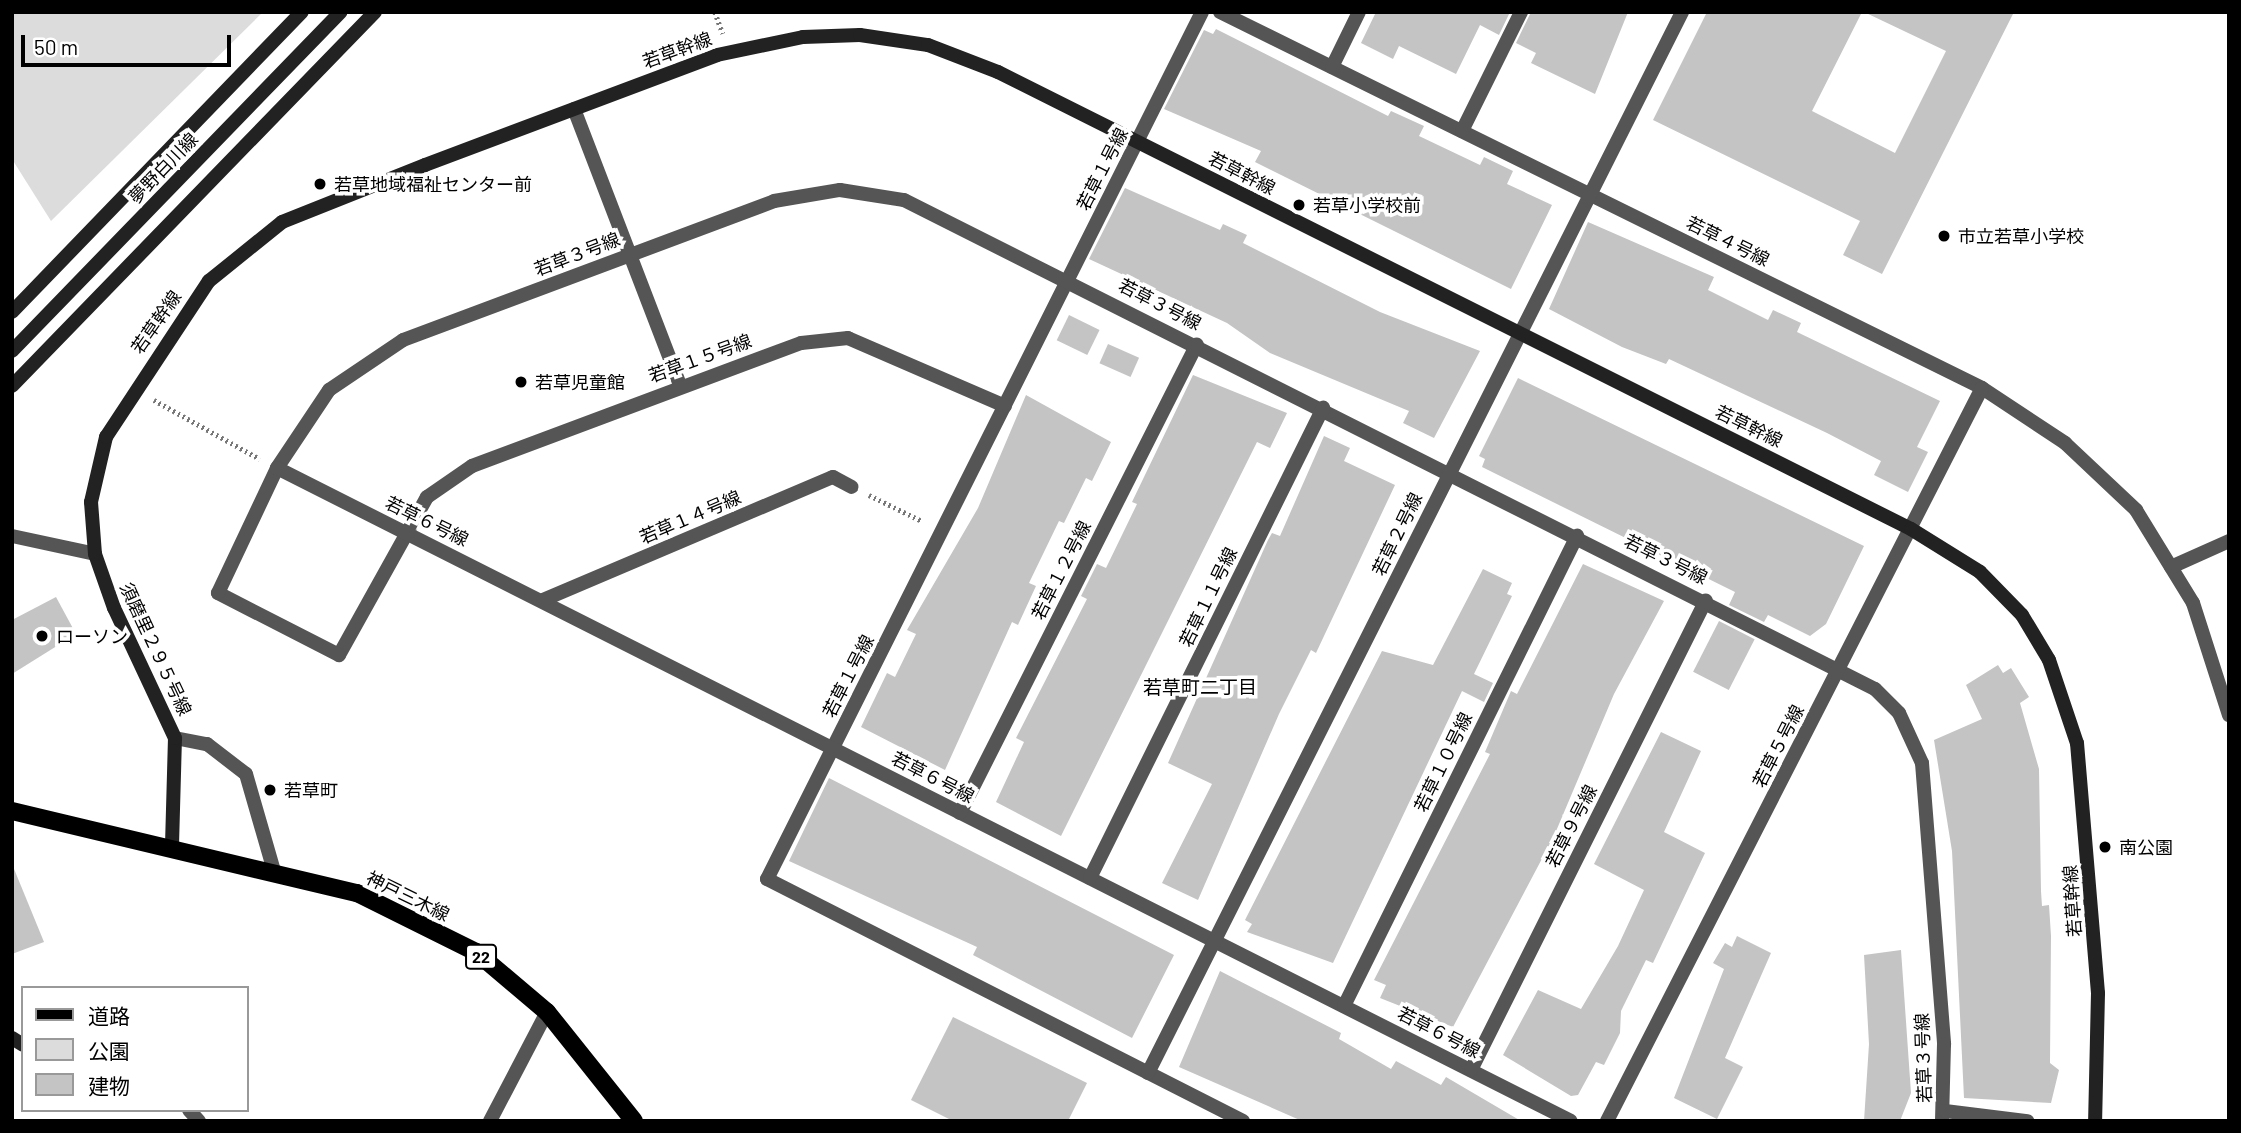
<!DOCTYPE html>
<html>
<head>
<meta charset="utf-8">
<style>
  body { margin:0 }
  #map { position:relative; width:2241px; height:1133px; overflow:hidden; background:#fff; font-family:Barlow,"Noto Sans JP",sans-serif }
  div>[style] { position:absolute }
  .green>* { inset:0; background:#dcdcdc }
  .building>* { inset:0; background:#c4c4c4; transform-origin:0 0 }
  .path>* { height:4.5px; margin-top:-2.25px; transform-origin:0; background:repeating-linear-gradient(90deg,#777 0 2px,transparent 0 5.5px) }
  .lane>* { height:14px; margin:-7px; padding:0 7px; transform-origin:7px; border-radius:7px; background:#555 }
  .street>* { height:14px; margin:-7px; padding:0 7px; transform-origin:7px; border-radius:7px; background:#555 }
  .secondary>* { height:14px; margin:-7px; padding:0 7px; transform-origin:7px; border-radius:7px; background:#222 }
  .primary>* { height:18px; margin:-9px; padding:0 9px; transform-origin:9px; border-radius:9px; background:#000 }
  .dots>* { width:19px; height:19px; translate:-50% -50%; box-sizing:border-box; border:4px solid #fff; border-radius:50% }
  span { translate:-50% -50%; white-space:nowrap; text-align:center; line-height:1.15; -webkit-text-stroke:7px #fff; paint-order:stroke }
  .shield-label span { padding:2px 5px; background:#fff; border:2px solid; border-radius:5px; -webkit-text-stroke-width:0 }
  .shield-label { font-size:16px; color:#000; font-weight:700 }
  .street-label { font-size:18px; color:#000 }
  .poi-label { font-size:18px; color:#000 }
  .left { translate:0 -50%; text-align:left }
  .neighbourhood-label { font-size:19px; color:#000 }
  .frame { position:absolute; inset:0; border:14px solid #000; pointer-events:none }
  .legend { position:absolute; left:21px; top:986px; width:228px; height:126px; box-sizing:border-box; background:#fff; border:2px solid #999; margin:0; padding:9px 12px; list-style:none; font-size:21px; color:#000 }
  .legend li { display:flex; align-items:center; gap:14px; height:35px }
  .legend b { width:35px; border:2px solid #999 }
  .scale { position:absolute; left:21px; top:35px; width:210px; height:32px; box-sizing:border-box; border:4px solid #000; border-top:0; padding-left:9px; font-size:21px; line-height:24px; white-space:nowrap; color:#000; -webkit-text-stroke:5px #fff; paint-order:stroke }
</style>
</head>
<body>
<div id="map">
  <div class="green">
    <i style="clip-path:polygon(12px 12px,263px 12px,51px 221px,12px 159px)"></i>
  </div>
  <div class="building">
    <i style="clip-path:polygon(1376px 12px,1510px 12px,1499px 35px,1480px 25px,1456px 74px,1399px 46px,1393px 59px,1361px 43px)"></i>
    <i style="clip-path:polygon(1531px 12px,1628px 12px,1595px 94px,1531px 63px,1536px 53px,1516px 43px)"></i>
    <i style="clip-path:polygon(1707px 12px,1862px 12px,1812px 111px,1895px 153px,1946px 51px,1864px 12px,2014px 12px,1882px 274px,1843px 255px,1860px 221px,1653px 120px)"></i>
    <i style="clip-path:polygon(1216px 29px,1388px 116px,1391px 111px,1424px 126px,1419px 136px,1480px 165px,1484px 157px,1513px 171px,1507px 184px,1552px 205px,1511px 289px,1255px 162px,1261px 151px,1164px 109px,1204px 30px,1213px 34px)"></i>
    <i style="clip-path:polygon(1125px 188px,1220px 230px,1223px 224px,1247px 235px,1243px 243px,1380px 312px,1480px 351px,1434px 438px,1403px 423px,1409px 411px,1270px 353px,1227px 323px,1089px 259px)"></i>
    <i style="clip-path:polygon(1588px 222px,1714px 277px,1708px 290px,1768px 320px,1773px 310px,1801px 323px,1797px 332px,1940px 401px,1917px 447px,1928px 452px,1908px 492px,1874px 475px,1881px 461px,1827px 433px,1669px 359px,1666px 364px,1622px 347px,1549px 309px)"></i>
    <i style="left:1069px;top:315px;width:34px;height:28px;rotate:26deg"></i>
    <i style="left:1108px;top:344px;width:34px;height:21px;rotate:24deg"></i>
    <i style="clip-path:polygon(1193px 375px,1287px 413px,1270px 448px,1257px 442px,1061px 836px,996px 802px,1024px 742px,1016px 738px,1087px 599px,1081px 596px,1097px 564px,1106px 568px,1137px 504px,1132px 502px)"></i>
    <i style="clip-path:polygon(1518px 378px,1864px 546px,1826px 624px,1810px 636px,1768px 615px,1764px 622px,1729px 605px,1735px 592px,1482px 467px,1485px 459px,1479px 456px)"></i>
    <i style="clip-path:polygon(1026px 395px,1111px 442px,1092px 481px,1086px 478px,1064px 523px,1059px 521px,1029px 583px,1036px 586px,1018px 625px,1012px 622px,945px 770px,861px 727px,887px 673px,895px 677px,916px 634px,907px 630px,978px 508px)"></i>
    <i style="clip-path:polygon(1324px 436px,1350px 448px,1344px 461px,1395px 485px,1316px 653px,1311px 650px,1279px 714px,1198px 900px,1162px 883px,1212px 784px,1168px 763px,1268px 540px,1272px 533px,1280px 536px)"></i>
    <i style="clip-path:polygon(1583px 564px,1664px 601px,1614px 694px,1554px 836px,1453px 1027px,1380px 998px,1386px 985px,1374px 980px,1490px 754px,1485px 752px,1511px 691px,1517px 694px)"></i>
    <i style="clip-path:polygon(1483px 569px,1512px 583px,1507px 594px,1512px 596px,1474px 674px,1493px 683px,1484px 702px,1462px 691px,1333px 963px,1247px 932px,1252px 924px,1245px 920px,1382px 651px,1433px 665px)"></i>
    <i style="clip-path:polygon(56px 597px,76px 634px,12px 674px,12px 620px)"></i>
    <i style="left:1719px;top:621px;width:40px;height:57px;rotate:27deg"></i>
    <i style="clip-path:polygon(1998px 665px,2003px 673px,2011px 668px,2029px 697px,2020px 703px,2039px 769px,2041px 891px,2042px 906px,2049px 905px,2051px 936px,2050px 1063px,2059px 1070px,2051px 1103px,1964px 1098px,1952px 851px,1934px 740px,1982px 719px,1966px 685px)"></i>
    <i style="clip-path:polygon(1661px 732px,1701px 751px,1664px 832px,1705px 853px,1653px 963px,1646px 960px,1621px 1011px,1620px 1033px,1604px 1065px,1596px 1062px,1578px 1095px,1571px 1096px,1503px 1055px,1538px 990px,1581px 1009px,1618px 946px,1644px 890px,1594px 864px)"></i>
    <i style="clip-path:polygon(829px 778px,1174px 955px,1132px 1038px,973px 955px,977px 947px,789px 861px)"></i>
    <i style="clip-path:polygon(12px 864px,44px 942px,12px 954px)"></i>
    <i style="clip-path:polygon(1737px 936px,1771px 953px,1725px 1058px,1743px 1067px,1717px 1119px,1674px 1098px,1724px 969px,1713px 963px,1725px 943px,1732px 947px)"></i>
    <i style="clip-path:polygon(1901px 950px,1911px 1093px,1900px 1121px,1864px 1121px,1869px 1044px,1864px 955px)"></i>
    <i style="clip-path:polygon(1220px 971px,1341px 1033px,1339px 1039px,1391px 1069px,1396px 1061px,1441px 1085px,1446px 1077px,1521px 1121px,1302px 1121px,1179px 1067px)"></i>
    <i style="clip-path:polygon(953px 1017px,1087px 1083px,1068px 1121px,953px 1121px,911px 1100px)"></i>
  </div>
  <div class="path">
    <i style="left:715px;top:12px;width:23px;rotate:70deg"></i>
    <i style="left:154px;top:400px;width:121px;rotate:29.1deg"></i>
    <i style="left:869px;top:495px;width:59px;rotate:26.1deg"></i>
  </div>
  <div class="lane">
    <i style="left:175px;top:738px;width:33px;rotate:11deg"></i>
    <i style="left:207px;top:744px;width:49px;rotate:37.6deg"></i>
    <i style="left:246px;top:774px;width:101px;rotate:73.9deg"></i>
  </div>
  <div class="street">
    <i style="left:1202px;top:12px;width:970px;rotate:116.64deg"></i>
    <i style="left:767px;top:879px;width:534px;rotate:26.95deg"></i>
    <i style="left:1220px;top:12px;width:850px;rotate:26.26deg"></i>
    <i style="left:1982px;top:388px;width:100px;rotate:33.5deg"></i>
    <i style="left:2065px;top:443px;width:98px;rotate:43.3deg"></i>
    <i style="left:2136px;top:510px;width:109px;rotate:58.5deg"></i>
    <i style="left:2193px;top:603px;width:118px;rotate:72.2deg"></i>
    <i style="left:1332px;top:67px;width:61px;rotate:-63.9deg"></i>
    <i style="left:574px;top:109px;width:296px;rotate:69deg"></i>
    <i style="left:1462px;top:131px;width:133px;rotate:-63.6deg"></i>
    <i style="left:1005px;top:406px;width:171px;rotate:-156.6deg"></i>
    <i style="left:848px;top:338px;width:47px;rotate:173.9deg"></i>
    <i style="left:801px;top:343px;width:351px;rotate:159.5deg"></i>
    <i style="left:472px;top:466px;width:55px;rotate:145.4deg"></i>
    <i style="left:427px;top:497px;width:181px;rotate:119.1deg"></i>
    <i style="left:339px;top:655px;width:136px;rotate:-152.9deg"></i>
    <i style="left:218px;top:593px;width:138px;rotate:-64.7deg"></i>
    <i style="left:277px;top:468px;width:94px;rotate:-56.3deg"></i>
    <i style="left:329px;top:390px;width:89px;rotate:-34deg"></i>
    <i style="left:403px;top:340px;width:396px;rotate:-20.5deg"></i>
    <i style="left:774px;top:201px;width:67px;rotate:-9.5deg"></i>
    <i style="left:840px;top:190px;width:65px;rotate:8.9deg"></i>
    <i style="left:904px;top:200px;width:1087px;rotate:26.73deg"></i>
    <i style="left:1875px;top:689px;width:34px;rotate:45deg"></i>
    <i style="left:1899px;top:713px;width:55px;rotate:65.3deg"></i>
    <i style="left:1922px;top:763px;width:282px;rotate:85.5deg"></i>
    <i style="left:1944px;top:1044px;width:77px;rotate:91.5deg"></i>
    <i style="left:277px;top:468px;width:1449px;rotate:26.78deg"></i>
    <i style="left:12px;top:536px;width:85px;rotate:12.2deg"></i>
    <i style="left:2171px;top:567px;width:64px;rotate:-24.1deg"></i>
    <i style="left:543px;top:600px;width:315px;rotate:-23deg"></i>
    <i style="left:833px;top:477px;width:21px;rotate:28deg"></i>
    <i style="left:960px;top:813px;width:525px;rotate:-63.19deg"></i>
    <i style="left:1090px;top:878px;width:525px;rotate:-63.63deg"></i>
    <i style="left:1344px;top:1006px;width:525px;rotate:-63.63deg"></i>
    <i style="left:1471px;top:1070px;width:525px;rotate:-63.43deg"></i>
    <i style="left:1148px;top:1073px;width:1188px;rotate:-63.28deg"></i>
    <i style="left:189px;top:1110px;width:15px;rotate:48deg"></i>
    <i style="left:1945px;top:1111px;width:83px;rotate:7deg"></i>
    <i style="left:490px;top:1121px;width:123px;rotate:-62.4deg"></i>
    <i style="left:1607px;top:1121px;width:823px;rotate:-62.91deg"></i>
  </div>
  <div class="secondary">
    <i style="left:12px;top:312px;width:417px;rotate:-46deg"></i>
    <i style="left:12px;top:351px;width:472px;rotate:-45.9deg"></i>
    <i style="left:12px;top:386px;width:521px;rotate:-45.86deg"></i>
    <i style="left:172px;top:845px;width:107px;rotate:-88.4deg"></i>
    <i style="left:175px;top:738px;width:144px;rotate:-115.1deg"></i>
    <i style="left:114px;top:608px;width:57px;rotate:-109.4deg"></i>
    <i style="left:95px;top:554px;width:52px;rotate:-94.4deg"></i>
    <i style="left:91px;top:502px;width:67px;rotate:-77deg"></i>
    <i style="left:106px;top:437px;width:187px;rotate:-56.6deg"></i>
    <i style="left:209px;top:281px;width:94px;rotate:-38.9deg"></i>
    <i style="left:282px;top:222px;width:154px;rotate:-21.7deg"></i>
    <i style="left:425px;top:165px;width:312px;rotate:-20.6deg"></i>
    <i style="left:717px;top:55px;width:88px;rotate:-11.8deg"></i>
    <i style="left:803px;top:37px;width:57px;rotate:-2deg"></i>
    <i style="left:860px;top:35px;width:69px;rotate:8.4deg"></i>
    <i style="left:928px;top:45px;width:75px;rotate:21.1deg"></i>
    <i style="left:998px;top:72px;width:1021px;rotate:26.59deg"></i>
    <i style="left:1911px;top:529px;width:81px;rotate:31.9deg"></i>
    <i style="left:1980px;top:572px;width:60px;rotate:45.7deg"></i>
    <i style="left:2022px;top:615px;width:52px;rotate:59deg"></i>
    <i style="left:2049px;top:660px;width:88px;rotate:71.4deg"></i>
    <i style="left:2077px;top:743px;width:251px;rotate:85.2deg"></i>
    <i style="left:2098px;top:993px;width:128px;rotate:91.3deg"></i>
    <i style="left:12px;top:1038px;width:13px;rotate:32deg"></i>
  </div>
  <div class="primary">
    <i style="left:12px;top:811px;width:355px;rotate:13.4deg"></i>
    <i style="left:357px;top:893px;width:133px;rotate:26.4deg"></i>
    <i style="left:476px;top:952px;width:93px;rotate:40.2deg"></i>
    <i style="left:547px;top:1012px;width:139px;rotate:51.4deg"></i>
  </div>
  <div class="dots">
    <i style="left:320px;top:184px;background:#000"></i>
    <i style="left:1299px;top:205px;background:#000"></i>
    <i style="left:1944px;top:236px;background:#000"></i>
    <i style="left:521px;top:382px;background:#000"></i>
    <i style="left:42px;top:636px;background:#000"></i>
    <i style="left:270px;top:790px;background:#000"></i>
    <i style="left:2105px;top:847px;background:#000"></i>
  </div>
  <div class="shield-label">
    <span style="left:481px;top:957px">22</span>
  </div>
  <div class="street-label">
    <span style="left:677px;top:50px;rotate:-20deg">若草幹線</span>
    <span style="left:163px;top:168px;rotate:-46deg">夢野白川線</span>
    <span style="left:1102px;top:169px;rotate:-63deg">若草１号線</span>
    <span style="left:1242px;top:173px;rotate:27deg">若草幹線</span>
    <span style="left:1728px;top:241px;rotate:26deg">若草４号線</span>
    <span style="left:577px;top:254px;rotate:-21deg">若草３号線</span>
    <span style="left:1160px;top:304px;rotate:27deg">若草３号線</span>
    <span style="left:156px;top:322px;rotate:-55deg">若草幹線</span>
    <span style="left:700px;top:358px;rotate:-20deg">若草１５号線</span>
    <span style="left:1749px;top:426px;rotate:26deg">若草幹線</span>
    <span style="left:690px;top:517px;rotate:-23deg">若草１４号線</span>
    <span style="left:427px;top:521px;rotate:26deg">若草６号線</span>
    <span style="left:1397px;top:534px;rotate:-64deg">若草２号線</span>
    <span style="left:1666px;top:559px;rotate:26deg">若草３号線</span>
    <span style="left:1061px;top:570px;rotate:-63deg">若草１２号線</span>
    <span style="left:1208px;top:597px;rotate:-64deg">若草１１号線</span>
    <span style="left:156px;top:649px;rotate:65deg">須磨里２９５号線</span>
    <span style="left:848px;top:676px;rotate:-63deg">若草１号線</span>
    <span style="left:1778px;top:746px;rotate:-63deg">若草５号線</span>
    <span style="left:1443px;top:762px;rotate:-64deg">若草１０号線</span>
    <span style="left:933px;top:777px;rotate:27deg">若草６号線</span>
    <span style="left:1571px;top:826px;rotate:-63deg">若草９号線</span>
    <span style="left:408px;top:896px;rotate:26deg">神戸三木線</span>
    <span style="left:2072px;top:901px;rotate:-94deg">若草幹線</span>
    <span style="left:1439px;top:1032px;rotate:27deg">若草６号線</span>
    <span style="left:1923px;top:1058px;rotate:-92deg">若草３号線</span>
  </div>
  <div class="poi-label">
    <span class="left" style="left:334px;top:184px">若草地域福祉センター前</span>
    <span class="left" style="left:1313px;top:205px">若草小学校前</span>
    <span class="left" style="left:1958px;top:236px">市立若草小学校</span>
    <span class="left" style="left:535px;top:382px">若草児童館</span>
    <span class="left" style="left:56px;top:636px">ローソン</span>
    <span class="left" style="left:284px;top:790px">若草町</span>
    <span class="left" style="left:2119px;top:847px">南公園</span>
  </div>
  <div class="neighbourhood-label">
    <span style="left:1200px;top:687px">若草町二丁目</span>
  </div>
  <div class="frame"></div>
  <ul class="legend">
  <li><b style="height:9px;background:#000"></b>道路</li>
  <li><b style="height:19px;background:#dcdcdc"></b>公園</li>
  <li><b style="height:19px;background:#c4c4c4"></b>建物</li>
  </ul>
  <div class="scale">50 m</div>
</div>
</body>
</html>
